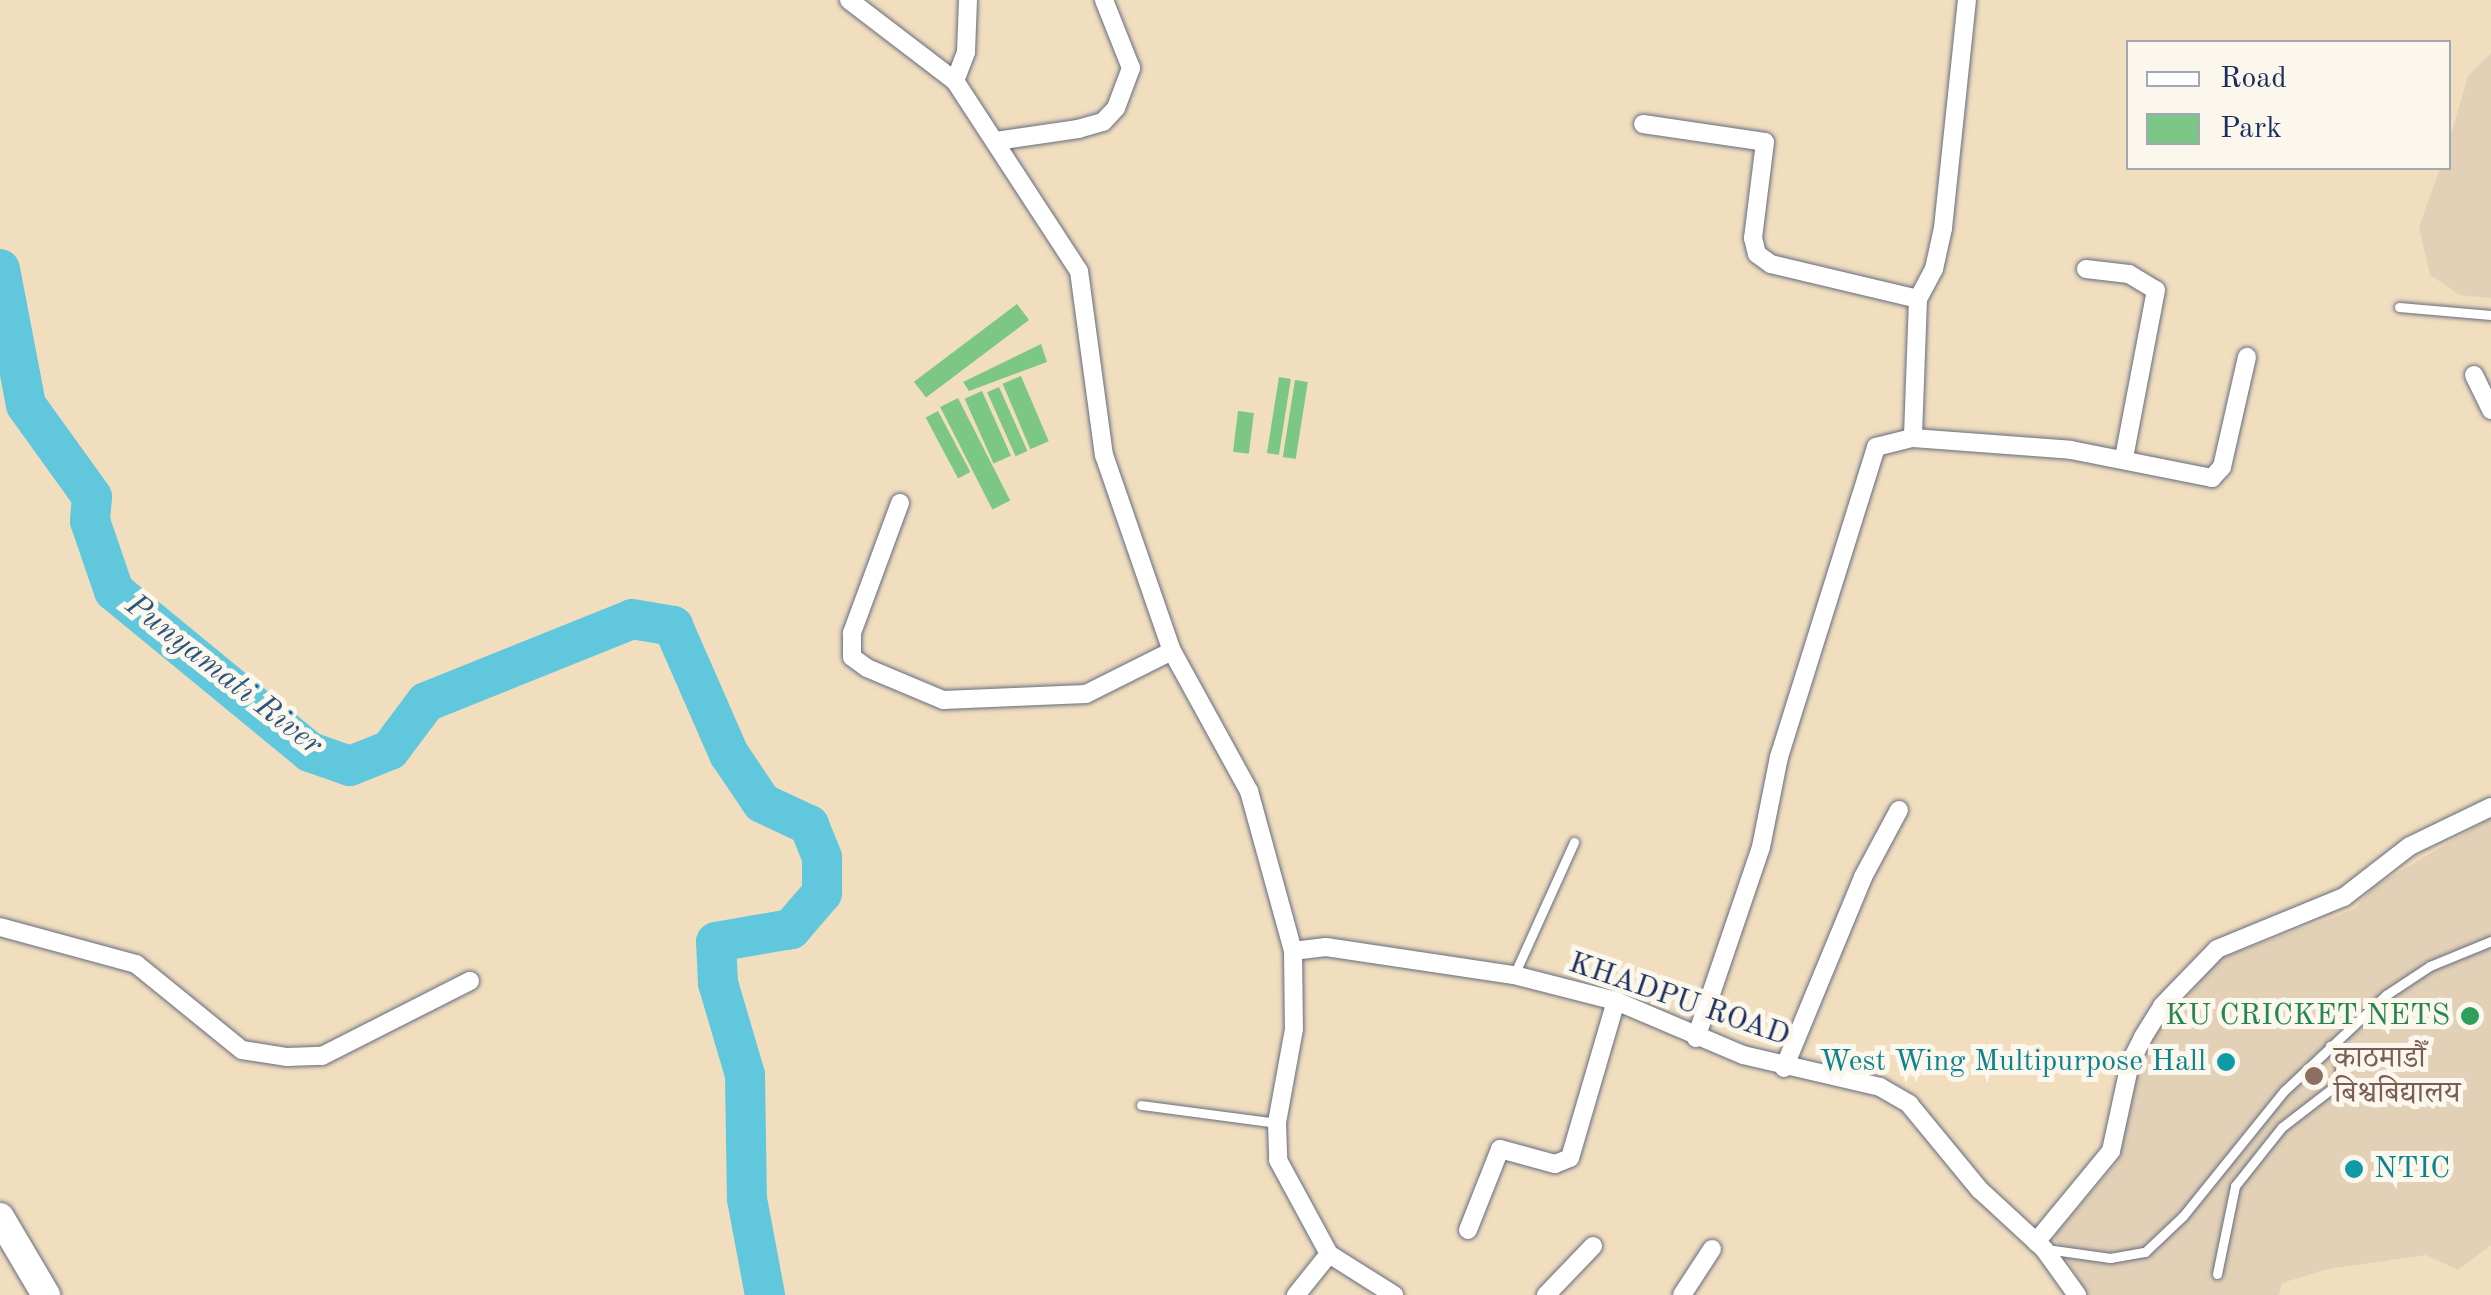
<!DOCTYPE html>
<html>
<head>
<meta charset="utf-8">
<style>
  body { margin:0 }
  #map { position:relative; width:2491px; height:1295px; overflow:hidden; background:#f1debe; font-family:"Old Standard TT","Noto Serif Devanagari",serif }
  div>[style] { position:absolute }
  .built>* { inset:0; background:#e2d1b6 }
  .green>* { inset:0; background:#7cc785; transform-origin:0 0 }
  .stream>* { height:6px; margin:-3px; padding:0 3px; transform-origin:3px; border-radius:3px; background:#60c7dd }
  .river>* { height:40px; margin:-20px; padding:0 20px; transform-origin:20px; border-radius:20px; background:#60c7dd }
  .roads { filter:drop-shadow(0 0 2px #666c80) drop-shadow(0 0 2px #666c80) }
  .lane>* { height:9px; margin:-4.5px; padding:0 4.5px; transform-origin:4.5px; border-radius:4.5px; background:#fff }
  .street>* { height:18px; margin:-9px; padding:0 9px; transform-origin:9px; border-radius:9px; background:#fff }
  .primary>* { height:28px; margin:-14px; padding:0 14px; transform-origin:14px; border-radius:14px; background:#fff }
  .dots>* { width:28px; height:28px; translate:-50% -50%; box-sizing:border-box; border:5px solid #fbf7ec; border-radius:50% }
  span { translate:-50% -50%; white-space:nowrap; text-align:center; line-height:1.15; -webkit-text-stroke:10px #fbf7ec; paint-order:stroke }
  .street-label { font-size:30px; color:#1b2f5e }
  .leisure-label { font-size:30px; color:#27864d }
  .right { translate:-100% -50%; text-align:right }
  .education-label { font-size:30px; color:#785e54 }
  .left { translate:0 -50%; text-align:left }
  .culture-label { font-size:30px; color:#0d838f }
  .water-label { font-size:32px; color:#2c557e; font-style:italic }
  .legend { position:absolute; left:2126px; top:40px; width:325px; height:130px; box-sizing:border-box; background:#fbf7ec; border:2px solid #a1a7b3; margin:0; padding:12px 18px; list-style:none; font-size:30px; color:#1b2f5e }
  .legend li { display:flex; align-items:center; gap:20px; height:50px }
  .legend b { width:50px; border:2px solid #a1a7b3 }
</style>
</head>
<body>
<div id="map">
  <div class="built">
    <i style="clip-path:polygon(2491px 53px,2491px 298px,2460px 295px,2430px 275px,2419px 227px,2440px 168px,2448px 168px,2449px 141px,2468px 76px)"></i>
    <i style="clip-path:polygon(2491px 818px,2491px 1245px,2458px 1270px,2426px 1255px,2328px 1269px,2282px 1283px,2279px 1295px,2088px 1295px,2054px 1237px,2117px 1162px,2144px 1046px,2221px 958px,2355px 909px,2372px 888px)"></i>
  </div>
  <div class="green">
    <i style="left:1017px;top:304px;width:20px;height:129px;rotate:53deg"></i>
    <i style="clip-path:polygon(1041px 344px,1047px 362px,969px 391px,963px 382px)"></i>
    <i style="left:1021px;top:376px;width:71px;height:20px;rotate:67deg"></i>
    <i style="left:1279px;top:377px;width:12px;height:77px;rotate:9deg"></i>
    <i style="left:1295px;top:380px;width:13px;height:78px;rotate:9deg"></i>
    <i style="left:999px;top:387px;width:70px;height:13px;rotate:66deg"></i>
    <i style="left:982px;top:391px;width:71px;height:19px;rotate:66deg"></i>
    <i style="left:958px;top:398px;width:115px;height:20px;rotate:63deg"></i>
    <i style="left:938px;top:411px;width:69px;height:14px;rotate:62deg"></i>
    <i style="left:1238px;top:411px;width:16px;height:41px;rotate:7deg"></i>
  </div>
  <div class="stream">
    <i style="left:762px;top:1295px;width:2px;rotate:-63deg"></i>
  </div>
  <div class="river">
    <i style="left:0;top:269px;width:138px;rotate:79.2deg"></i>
    <i style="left:26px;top:405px;width:113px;rotate:54.3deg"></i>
    <i style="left:92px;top:497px;width:24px;rotate:95deg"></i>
    <i style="left:90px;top:521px;width:74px;rotate:71.1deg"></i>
    <i style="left:114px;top:591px;width:254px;rotate:39.4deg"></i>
    <i style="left:310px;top:752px;width:42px;rotate:19.3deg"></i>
    <i style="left:350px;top:766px;width:43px;rotate:-21.8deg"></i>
    <i style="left:390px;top:750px;width:60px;rotate:-53.1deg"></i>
    <i style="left:426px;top:702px;width:222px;rotate:-21.9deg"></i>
    <i style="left:632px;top:619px;width:42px;rotate:9.7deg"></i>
    <i style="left:673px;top:626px;width:140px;rotate:66.4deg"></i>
    <i style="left:729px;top:754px;width:59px;rotate:56deg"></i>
    <i style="left:762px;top:803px;width:52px;rotate:25.1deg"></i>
    <i style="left:809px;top:825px;width:35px;rotate:68deg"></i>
    <i style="left:822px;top:858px;width:35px;rotate:90deg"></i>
    <i style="left:822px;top:893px;width:48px;rotate:130.7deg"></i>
    <i style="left:791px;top:929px;width:76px;rotate:170.2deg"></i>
    <i style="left:716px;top:942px;width:41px;rotate:87.2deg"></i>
    <i style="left:718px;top:983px;width:96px;rotate:73.6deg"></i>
    <i style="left:745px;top:1075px;width:124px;rotate:89.1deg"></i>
    <i style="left:747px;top:1199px;width:98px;rotate:79.4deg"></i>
  </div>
  <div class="roads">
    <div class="lane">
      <i style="left:2399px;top:307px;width:92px;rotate:5deg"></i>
      <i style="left:1514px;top:975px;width:146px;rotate:-65.7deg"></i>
      <i style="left:1141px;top:1105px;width:137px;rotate:7.5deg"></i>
      <i style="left:2046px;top:1249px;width:65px;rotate:8deg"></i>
      <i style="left:2110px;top:1258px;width:36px;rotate:-10deg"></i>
      <i style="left:2145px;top:1252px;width:52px;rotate:-43.5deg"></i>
      <i style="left:2183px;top:1216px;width:161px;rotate:-51.1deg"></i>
      <i style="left:2284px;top:1091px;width:140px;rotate:-43.3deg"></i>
      <i style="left:2386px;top:995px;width:53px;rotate:-33.4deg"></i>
      <i style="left:2430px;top:966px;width:66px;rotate:-22.3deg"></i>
      <i style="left:2217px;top:1274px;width:90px;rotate:-78.4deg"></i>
      <i style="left:2235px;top:1186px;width:75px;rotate:-51.5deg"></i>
      <i style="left:2282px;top:1127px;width:72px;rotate:-37.7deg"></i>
      <i style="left:2339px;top:1083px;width:23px;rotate:-85deg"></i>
      <i style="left:2341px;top:1060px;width:18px;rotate:-128deg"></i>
    </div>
    <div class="street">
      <i style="left:849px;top:0;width:133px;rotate:37.4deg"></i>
      <i style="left:955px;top:81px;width:227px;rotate:56.9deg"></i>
      <i style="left:1079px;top:271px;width:186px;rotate:82.3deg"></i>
      <i style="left:1104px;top:455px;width:207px;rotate:70.9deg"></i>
      <i style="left:1172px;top:651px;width:160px;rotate:61.2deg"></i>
      <i style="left:1249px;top:791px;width:166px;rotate:74.6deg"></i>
      <i style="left:1293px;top:951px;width:78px;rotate:89.3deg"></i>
      <i style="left:1294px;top:1029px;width:96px;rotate:100.3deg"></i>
      <i style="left:1277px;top:1123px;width:37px;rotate:88deg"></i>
      <i style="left:1278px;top:1160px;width:107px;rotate:61.5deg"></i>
      <i style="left:1329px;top:1254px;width:53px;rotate:128.8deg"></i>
      <i style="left:955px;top:81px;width:31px;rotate:-69deg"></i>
      <i style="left:966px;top:52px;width:52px;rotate:-87.8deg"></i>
      <i style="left:1643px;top:124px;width:123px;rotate:8.4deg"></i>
      <i style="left:1765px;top:142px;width:97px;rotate:97.1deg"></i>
      <i style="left:1753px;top:238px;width:16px;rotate:76deg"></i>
      <i style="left:1757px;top:254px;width:17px;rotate:36deg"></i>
      <i style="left:1771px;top:264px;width:151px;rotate:13.4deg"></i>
      <i style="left:1918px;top:299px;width:139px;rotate:92.1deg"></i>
      <i style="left:996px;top:141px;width:83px;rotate:-8.3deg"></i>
      <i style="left:1078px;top:129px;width:26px;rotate:-16deg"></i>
      <i style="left:1103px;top:122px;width:19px;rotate:-47deg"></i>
      <i style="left:1116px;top:108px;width:43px;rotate:-69.4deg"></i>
      <i style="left:1131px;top:68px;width:73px;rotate:-111.7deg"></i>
      <i style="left:2086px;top:269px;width:43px;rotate:6.6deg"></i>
      <i style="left:2129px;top:274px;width:31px;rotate:31deg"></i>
      <i style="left:2156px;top:290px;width:170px;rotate:100.8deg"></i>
      <i style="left:1918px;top:299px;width:34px;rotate:-62deg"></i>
      <i style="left:1934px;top:269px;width:42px;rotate:-77.6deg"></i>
      <i style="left:1943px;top:228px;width:229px;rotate:-84deg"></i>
      <i style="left:2474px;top:375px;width:39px;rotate:64deg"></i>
      <i style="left:900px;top:503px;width:139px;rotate:110.3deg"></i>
      <i style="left:852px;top:633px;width:24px;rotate:90deg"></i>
      <i style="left:852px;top:657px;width:19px;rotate:36deg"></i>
      <i style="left:867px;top:668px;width:82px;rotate:22.8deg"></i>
      <i style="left:943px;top:700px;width:143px;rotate:-2.4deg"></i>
      <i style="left:1086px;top:694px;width:96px;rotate:-26.6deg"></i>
      <i style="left:0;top:927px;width:141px;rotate:15.2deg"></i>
      <i style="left:136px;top:964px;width:136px;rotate:39.1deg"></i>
      <i style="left:242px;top:1050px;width:46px;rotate:8.8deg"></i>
      <i style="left:287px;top:1057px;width:35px;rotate:-2deg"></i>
      <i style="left:322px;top:1056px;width:166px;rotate:-26.9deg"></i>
      <i style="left:1293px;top:951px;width:33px;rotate:-7deg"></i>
      <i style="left:1326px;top:947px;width:190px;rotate:8.5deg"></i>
      <i style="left:1514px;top:975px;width:105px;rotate:14.3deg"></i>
      <i style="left:1616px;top:1001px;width:138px;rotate:23deg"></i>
      <i style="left:1743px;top:1055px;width:141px;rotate:13.1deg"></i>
      <i style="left:1880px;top:1087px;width:34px;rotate:30deg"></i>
      <i style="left:1909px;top:1104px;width:112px;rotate:50.5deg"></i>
      <i style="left:1980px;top:1190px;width:87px;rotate:42.7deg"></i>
      <i style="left:2044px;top:1249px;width:57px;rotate:54.3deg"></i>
      <i style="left:1696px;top:1038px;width:202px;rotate:-71.2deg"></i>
      <i style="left:1761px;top:847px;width:92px;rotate:-78.7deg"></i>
      <i style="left:1779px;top:757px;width:325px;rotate:-72.6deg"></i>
      <i style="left:1876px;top:447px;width:38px;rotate:-14deg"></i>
      <i style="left:1913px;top:438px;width:158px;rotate:4.3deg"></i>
      <i style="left:2071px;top:450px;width:144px;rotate:11.2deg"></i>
      <i style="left:2212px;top:478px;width:15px;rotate:-48deg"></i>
      <i style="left:2222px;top:467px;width:113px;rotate:-77.2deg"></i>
      <i style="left:1784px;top:1068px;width:207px;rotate:-67.5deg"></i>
      <i style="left:1863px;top:877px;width:76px;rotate:-61.8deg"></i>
      <i style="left:1468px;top:1230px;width:87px;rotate:-68.4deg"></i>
      <i style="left:1500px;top:1149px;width:57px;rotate:15.3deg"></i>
      <i style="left:1555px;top:1164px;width:16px;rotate:-22deg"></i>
      <i style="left:1570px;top:1158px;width:164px;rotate:-73.7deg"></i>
      <i style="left:2036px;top:1242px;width:118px;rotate:-50.5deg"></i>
      <i style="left:2111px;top:1151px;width:90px;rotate:-77.8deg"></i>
      <i style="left:2130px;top:1063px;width:29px;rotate:-63deg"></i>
      <i style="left:2143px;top:1037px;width:36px;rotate:-58deg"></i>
      <i style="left:2162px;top:1006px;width:79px;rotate:-46deg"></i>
      <i style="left:2217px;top:949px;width:137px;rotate:-22.3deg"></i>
      <i style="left:2344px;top:897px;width:83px;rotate:-37.7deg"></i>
      <i style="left:2410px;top:846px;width:90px;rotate:-25.7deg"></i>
      <i style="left:1329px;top:1254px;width:77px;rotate:32.2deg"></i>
      <i style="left:1546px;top:1295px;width:68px;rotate:-46.2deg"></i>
      <i style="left:1682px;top:1295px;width:55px;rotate:-56.9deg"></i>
    </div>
    <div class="primary">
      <i style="left:0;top:1217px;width:91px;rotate:59.5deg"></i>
    </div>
  </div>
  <div class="dots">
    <i style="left:2470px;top:1016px;background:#2e9e5b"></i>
    <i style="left:2226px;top:1062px;background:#0f9aa8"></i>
    <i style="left:2314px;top:1076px;background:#8d6e63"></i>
    <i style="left:2354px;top:1169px;background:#0f9aa8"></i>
  </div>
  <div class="street-label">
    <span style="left:1679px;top:1000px;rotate:19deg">KHADPU ROAD</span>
  </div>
  <div class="leisure-label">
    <span class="right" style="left:2450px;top:1016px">KU CRICKET NETS</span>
  </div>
  <div class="education-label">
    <span class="left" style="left:2334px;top:1076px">काठमाडौँ<br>बिश्वबिद्यालय</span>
  </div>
  <div class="culture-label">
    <span class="right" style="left:2206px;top:1062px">West Wing Multipurpose Hall</span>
    <span class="left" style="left:2374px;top:1169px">NTIC</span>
  </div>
  <div class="water-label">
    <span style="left:223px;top:676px;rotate:38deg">Punyamati River</span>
  </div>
  <ul class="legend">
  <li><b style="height:12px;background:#fff"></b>Road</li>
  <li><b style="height:28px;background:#7cc785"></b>Park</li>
  </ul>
</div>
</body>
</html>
